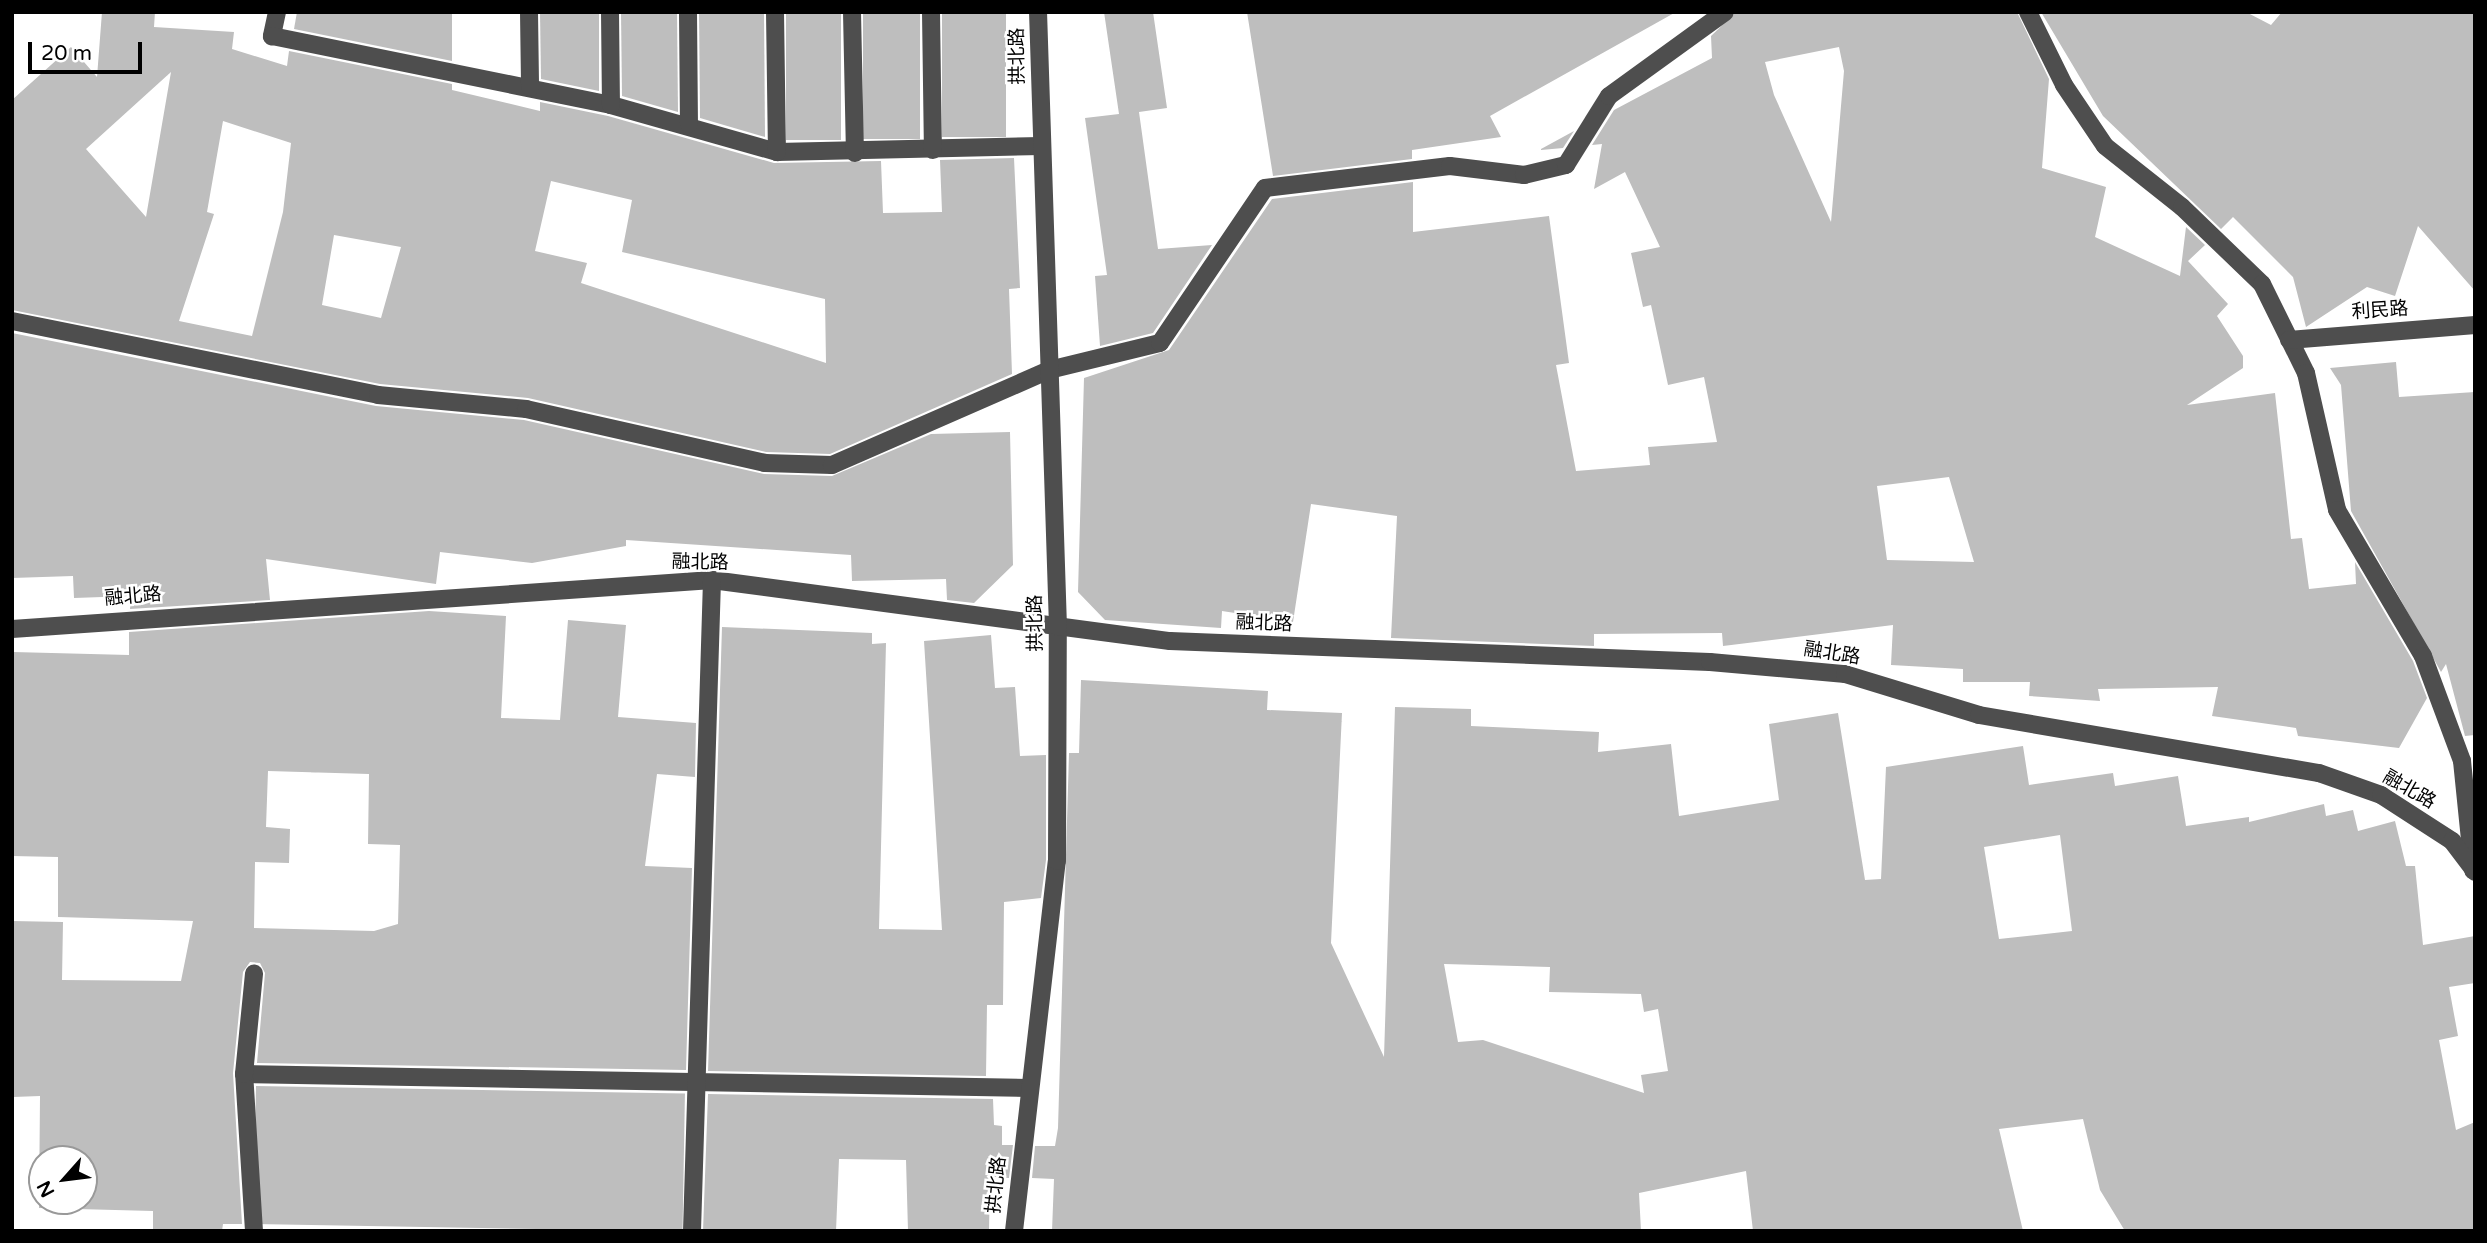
<!DOCTYPE html>
<html>
<head>
<meta charset="utf-8">
<style>
  body { margin:0 }
  #map { position:relative; width:2487px; height:1243px; overflow:hidden; background:#fff; font-family:"Varela Round","Noto Sans SC",sans-serif }
  div>[style] { position:absolute }
  .building>* { inset:0; background:#bebebe; transform-origin:0 0 }
  .minor>* { height:18px; margin:-9px; padding:0 9px; transform-origin:9px; border-radius:9px; background:#4e4e4e }
  span { translate:-50% -50%; white-space:nowrap; text-align:center; line-height:1.15; -webkit-text-stroke:5px #fff; paint-order:stroke }
  .street-label { font-size:19px; color:#000 }
  .frame { position:absolute; inset:0; border:14px solid #000; pointer-events:none }
  .north { position:absolute; left:28px; top:1145px; width:70px; height:70px; box-sizing:border-box; background:#fff; border:2px solid #999; border-radius:50%; rotate:242deg; font-size:19px; font-weight:700; line-height:28px; text-align:center; color:#000 }
  .north::after { content:''; display:block; margin:auto; width:24px; height:32px; background:#000; clip-path:polygon(50% 0,100% 100%,50% 72%,0 100%) }
  .scale { position:absolute; left:28px; top:42px; width:114px; height:32px; box-sizing:border-box; border:4px solid #000; border-top:0; padding-left:9px; font-size:21px; line-height:24px; white-space:nowrap; color:#000; -webkit-text-stroke:5px #fff; paint-order:stroke }
</style>
</head>
<body>
<div id="map">
  <div class="building">
    <i style="clip-path:polygon(evenodd,102px 12px,155px 12px,154px 27px,234px 32px,232px 49px,287px 66px,289px 51px,452px 84px,452px 90px,540px 111px,540px 102px,608px 116px,774px 163px,881px 161px,883px 213px,942px 212px,940px 160px,1014px 158px,1020px 288px,1009px 289px,1012px 374px,830px 454px,766px 452px,528px 398px,380px 384px,12px 310px,12px 100px,71px 47px,97px 77px,102px 12px,171px 72px,146px 217px,86px 149px,171px 72px,102px 12px,223px 121px,291px 143px,283px 212px,252px 336px,179px 321px,214px 214px,207px 212px,223px 121px,102px 12px,551px 181px,632px 200px,622px 252px,825px 299px,826px 363px,581px 283px,587px 263px,535px 251px,551px 181px,102px 12px,334px 235px,401px 247px,381px 318px,322px 305px,334px 235px)"></i>
    <i style="clip-path:polygon(297px 12px,452px 12px,452px 61px,294px 29px)"></i>
    <i style="clip-path:polygon(540px 12px,599px 12px,599px 91px,541px 79px)"></i>
    <i style="clip-path:polygon(621px 12px,677px 12px,678px 112px,622px 96px)"></i>
    <i style="clip-path:polygon(699px 12px,764px 12px,765px 137px,700px 118px)"></i>
    <i style="left:786px;top:12px;width:55px;height:128px"></i>
    <i style="left:863px;top:12px;width:57px;height:127px"></i>
    <i style="left:942px;top:12px;width:64px;height:125px"></i>
    <i style="clip-path:polygon(1104px 12px,1153px 12px,1167px 108px,1139px 112px,1158px 249px,1212px 245px,1153px 333px,1100px 346px,1095px 276px,1107px 275px,1085px 118px,1119px 114px)"></i>
    <i style="clip-path:polygon(1247px 12px,1676px 12px,1490px 116px,1501px 137px,1412px 150px,1412px 159px,1273px 176px)"></i>
    <i style="clip-path:polygon(evenodd,1736px 12px,2017px 12px,2049px 79px,2042px 168px,2106px 187px,2095px 237px,2180px 276px,2186px 227px,2205px 245px,2188px 261px,2228px 304px,2217px 316px,2243px 356px,2243px 368px,2187px 405px,2275px 393px,2291px 539px,2302px 538px,2309px 589px,2356px 584px,2355px 562px,2413px 661px,2427px 698px,2399px 748px,2298px 736px,2296px 728px,2212px 716px,2218px 687px,2098px 689px,2100px 701px,2029px 696px,2030px 682px,1963px 682px,1963px 669px,1891px 665px,1893px 625px,1723px 646px,1722px 633px,1594px 634px,1594px 646px,1391px 638px,1397px 516px,1311px 504px,1293px 622px,1222px 611px,1221px 628px,1105px 620px,1078px 592px,1084px 378px,1169px 350px,1272px 199px,1413px 182px,1413px 232px,1549px 216px,1569px 363px,1556px 365px,1576px 471px,1650px 465px,1648px 447px,1717px 442px,1704px 377px,1668px 385px,1651px 305px,1643px 307px,1631px 253px,1660px 247px,1625px 172px,1594px 189px,1602px 144px,1592px 145px,1614px 110px,1712px 58px,1711px 36px,1736px 12px,1839px 47px,1844px 71px,1831px 222px,1774px 95px,1765px 62px,1839px 47px,1736px 12px,1949px 477px,1974px 562px,1887px 560px,1877px 486px,1949px 477px)"></i>
    <i style="clip-path:polygon(2041px 12px,2246px 12px,2271px 25px,2282px 12px,2475px 12px,2475px 291px,2418px 226px,2395px 296px,2367px 287px,2306px 327px,2293px 277px,2233px 217px,2221px 229px,2103px 116px)"></i>
    <i style="clip-path:polygon(1574px 131px,1563px 148px,1541px 150px,1541px 149px)"></i>
    <i style="clip-path:polygon(12px 333px,376px 406px,524px 420px,764px 474px,832px 476px,931px 434px,1010px 432px,1013px 565px,974px 603px,947px 600px,946px 579px,852px 581px,851px 555px,626px 540px,626px 546px,532px 563px,440px 552px,436px 584px,266px 559px,270px 600px,130px 609px,131px 596px,74px 598px,73px 576px,12px 578px)"></i>
    <i style="clip-path:polygon(2396px 362px,2399px 397px,2475px 392px,2475px 735px,2465px 736px,2446px 664px,2441px 672px,2351px 511px,2341px 385px,2330px 368px)"></i>
    <i style="clip-path:polygon(evenodd,429px 611px,506px 616px,501px 718px,560px 720px,568px 620px,626px 625px,618px 717px,696px 723px,695px 777px,657px 774px,645px 866px,692px 868px,686px 1070px,257px 1063px,265px 973px,260px 963px,250px 962px,243px 972px,233px 1073px,242px 1224px,223px 1224px,222px 1231px,153px 1231px,153px 1211px,39px 1208px,40px 1096px,13px 1097px,12px 921px,63px 922px,62px 980px,181px 981px,193px 921px,58px 917px,58px 857px,12px 856px,13px 652px,129px 655px,129px 632px,429px 611px,268px 771px,369px 774px,368px 844px,400px 845px,398px 924px,374px 931px,254px 928px,255px 862px,289px 863px,290px 829px,266px 827px,268px 771px,429px 611px,42px 1159px,84px 1159px,84px 1201px,42px 1201px,42px 1159px)"></i>
    <i style="clip-path:polygon(722px 627px,872px 633px,872px 644px,886px 643px,879px 929px,942px 930px,924px 641px,991px 635px,995px 688px,1015px 687px,1020px 756px,1046px 755px,1046px 860px,1041px 898px,1004px 902px,1003px 1005px,987px 1005px,986px 1076px,708px 1071px)"></i>
    <i style="clip-path:polygon(evenodd,1081px 680px,1268px 691px,1267px 710px,1342px 713px,1331px 943px,1384px 1057px,1395px 707px,1471px 709px,1471px 726px,1599px 732px,1598px 752px,1671px 744px,1679px 816px,1779px 800px,1769px 724px,1838px 713px,1865px 880px,1881px 879px,1886px 767px,2023px 746px,2029px 785px,2113px 773px,2115px 786px,2178px 776px,2186px 826px,2249px 817px,2249px 822px,2324px 804px,2326px 816px,2353px 810px,2358px 831px,2395px 821px,2406px 866px,2415px 866px,2423px 945px,2475px 936px,2475px 983px,2449px 987px,2458px 1036px,2439px 1040px,2456px 1130px,2475px 1122px,2475px 1231px,2125px 1231px,2100px 1190px,2083px 1119px,1999px 1129px,2023px 1231px,1753px 1231px,1746px 1171px,1639px 1193px,1641px 1231px,1052px 1231px,1054px 1179px,1032px 1178px,1035px 1146px,1055px 1146px,1058px 1128px,1069px 753px,1079px 753px,1081px 680px,2060px 835px,2072px 931px,1999px 939px,1984px 847px,2060px 835px,1081px 680px,1444px 964px,1550px 967px,1549px 992px,1641px 994px,1644px 1012px,1658px 1009px,1668px 1071px,1641px 1075px,1644px 1093px,1483px 1040px,1458px 1042px,1444px 964px)"></i>
    <i style="left:256px;top:1086px;width:429px;height:138px;rotate:1deg"></i>
    <i style="clip-path:polygon(708px 1094px,993px 1099px,994px 1125px,1002px 1126px,1002px 1145px,1013px 1145px,1009px 1178px,990px 1177px,989px 1231px,908px 1231px,906px 1160px,839px 1159px,836px 1231px,703px 1231px)"></i>
  </div>
  <div class="minor">
    <i style="left:277px;top:12px;width:25px;rotate:102deg"></i>
    <i style="left:272px;top:36px;width:346px;rotate:11.5deg"></i>
    <i style="left:611px;top:105px;width:173px;rotate:15.8deg"></i>
    <i style="left:777px;top:152px;width:264px;rotate:-1.3deg"></i>
    <i style="left:529px;top:12px;width:75px;rotate:89.2deg"></i>
    <i style="left:610px;top:12px;width:93px;rotate:89.4deg"></i>
    <i style="left:688px;top:12px;width:112px;rotate:89.5deg"></i>
    <i style="left:775px;top:12px;width:140px;rotate:89.2deg"></i>
    <i style="left:852px;top:12px;width:141px;rotate:88.8deg"></i>
    <i style="left:931px;top:12px;width:138px;rotate:89.2deg"></i>
    <i style="left:2028px;top:12px;width:81px;rotate:63.7deg"></i>
    <i style="left:2064px;top:85px;width:73px;rotate:56.1deg"></i>
    <i style="left:2105px;top:146px;width:98px;rotate:38.4deg"></i>
    <i style="left:2182px;top:207px;width:111px;rotate:43.9deg"></i>
    <i style="left:2262px;top:284px;width:99px;rotate:63.7deg"></i>
    <i style="left:2306px;top:373px;width:140px;rotate:77.2deg"></i>
    <i style="left:2337px;top:510px;width:169px;rotate:59.5deg"></i>
    <i style="left:2423px;top:656px;width:112px;rotate:69.6deg"></i>
    <i style="left:2462px;top:761px;width:110px;rotate:84.2deg"></i>
    <i style="left:12px;top:321px;width:373px;rotate:11.4deg"></i>
    <i style="left:378px;top:395px;width:149px;rotate:5.4deg"></i>
    <i style="left:526px;top:409px;width:245px;rotate:12.7deg"></i>
    <i style="left:765px;top:463px;width:67px;rotate:1.7deg"></i>
    <i style="left:832px;top:465px;width:237px;rotate:-23.6deg"></i>
    <i style="left:1049px;top:370px;width:114px;rotate:-13.7deg"></i>
    <i style="left:1160px;top:343px;width:187px;rotate:-55.9deg"></i>
    <i style="left:1265px;top:188px;width:186px;rotate:-6.8deg"></i>
    <i style="left:1450px;top:166px;width:75px;rotate:6.9deg"></i>
    <i style="left:1524px;top:175px;width:43px;rotate:-13.4deg"></i>
    <i style="left:1566px;top:165px;width:81px;rotate:-58.1deg"></i>
    <i style="left:1609px;top:96px;width:143px;rotate:-35.9deg"></i>
    <i style="left:2289px;top:340px;width:187px;rotate:-4.6deg"></i>
    <i style="left:12px;top:629px;width:702px;rotate:-4deg"></i>
    <i style="left:712px;top:580px;width:462px;rotate:7.6deg"></i>
    <i style="left:1170px;top:641px;width:540px;rotate:2.23deg"></i>
    <i style="left:1710px;top:662px;width:136px;rotate:5.1deg"></i>
    <i style="left:1845px;top:674px;width:140px;rotate:17deg"></i>
    <i style="left:1979px;top:715px;width:345px;rotate:9.7deg"></i>
    <i style="left:2319px;top:773px;width:66px;rotate:19.5deg"></i>
    <i style="left:2381px;top:795px;width:85px;rotate:32.9deg"></i>
    <i style="left:2452px;top:841px;width:39px;rotate:53deg"></i>
    <i style="left:244px;top:1074px;width:785px;rotate:1.02deg"></i>
    <i style="left:254px;top:1231px;width:157px;rotate:-93.6deg"></i>
    <i style="left:244px;top:1074px;width:101px;rotate:-84.3deg"></i>
    <i style="left:692px;top:1231px;width:651px;rotate:-88.24deg"></i>
    <i style="left:1014px;top:1231px;width:372px;rotate:-83.4deg"></i>
    <i style="left:1057px;top:861px;width:234px;rotate:-89.8deg"></i>
    <i style="left:1058px;top:627px;width:615px;rotate:-91.86deg"></i>
  </div>
  <div class="street-label">
    <span style="left:1018px;top:56px;rotate:-91deg">拱北路</span>
    <span style="left:2380px;top:311px;rotate:-4deg">利民路</span>
    <span style="left:700px;top:563px;rotate:1deg">融北路</span>
    <span style="left:133px;top:597px;rotate:-5deg">融北路</span>
    <span style="left:1036px;top:623px;rotate:-91deg">拱北路</span>
    <span style="left:1264px;top:624px;rotate:2deg">融北路</span>
    <span style="left:1832px;top:654px;rotate:9deg">融北路</span>
    <span style="left:2409px;top:790px;rotate:30deg">融北路</span>
    <span style="left:997px;top:1185px;rotate:-84deg">拱北路</span>
  </div>
  <div class="frame"></div>
  <div class="north">N</div>
  <div class="scale">20 m</div>
</div>
</body>
</html>
